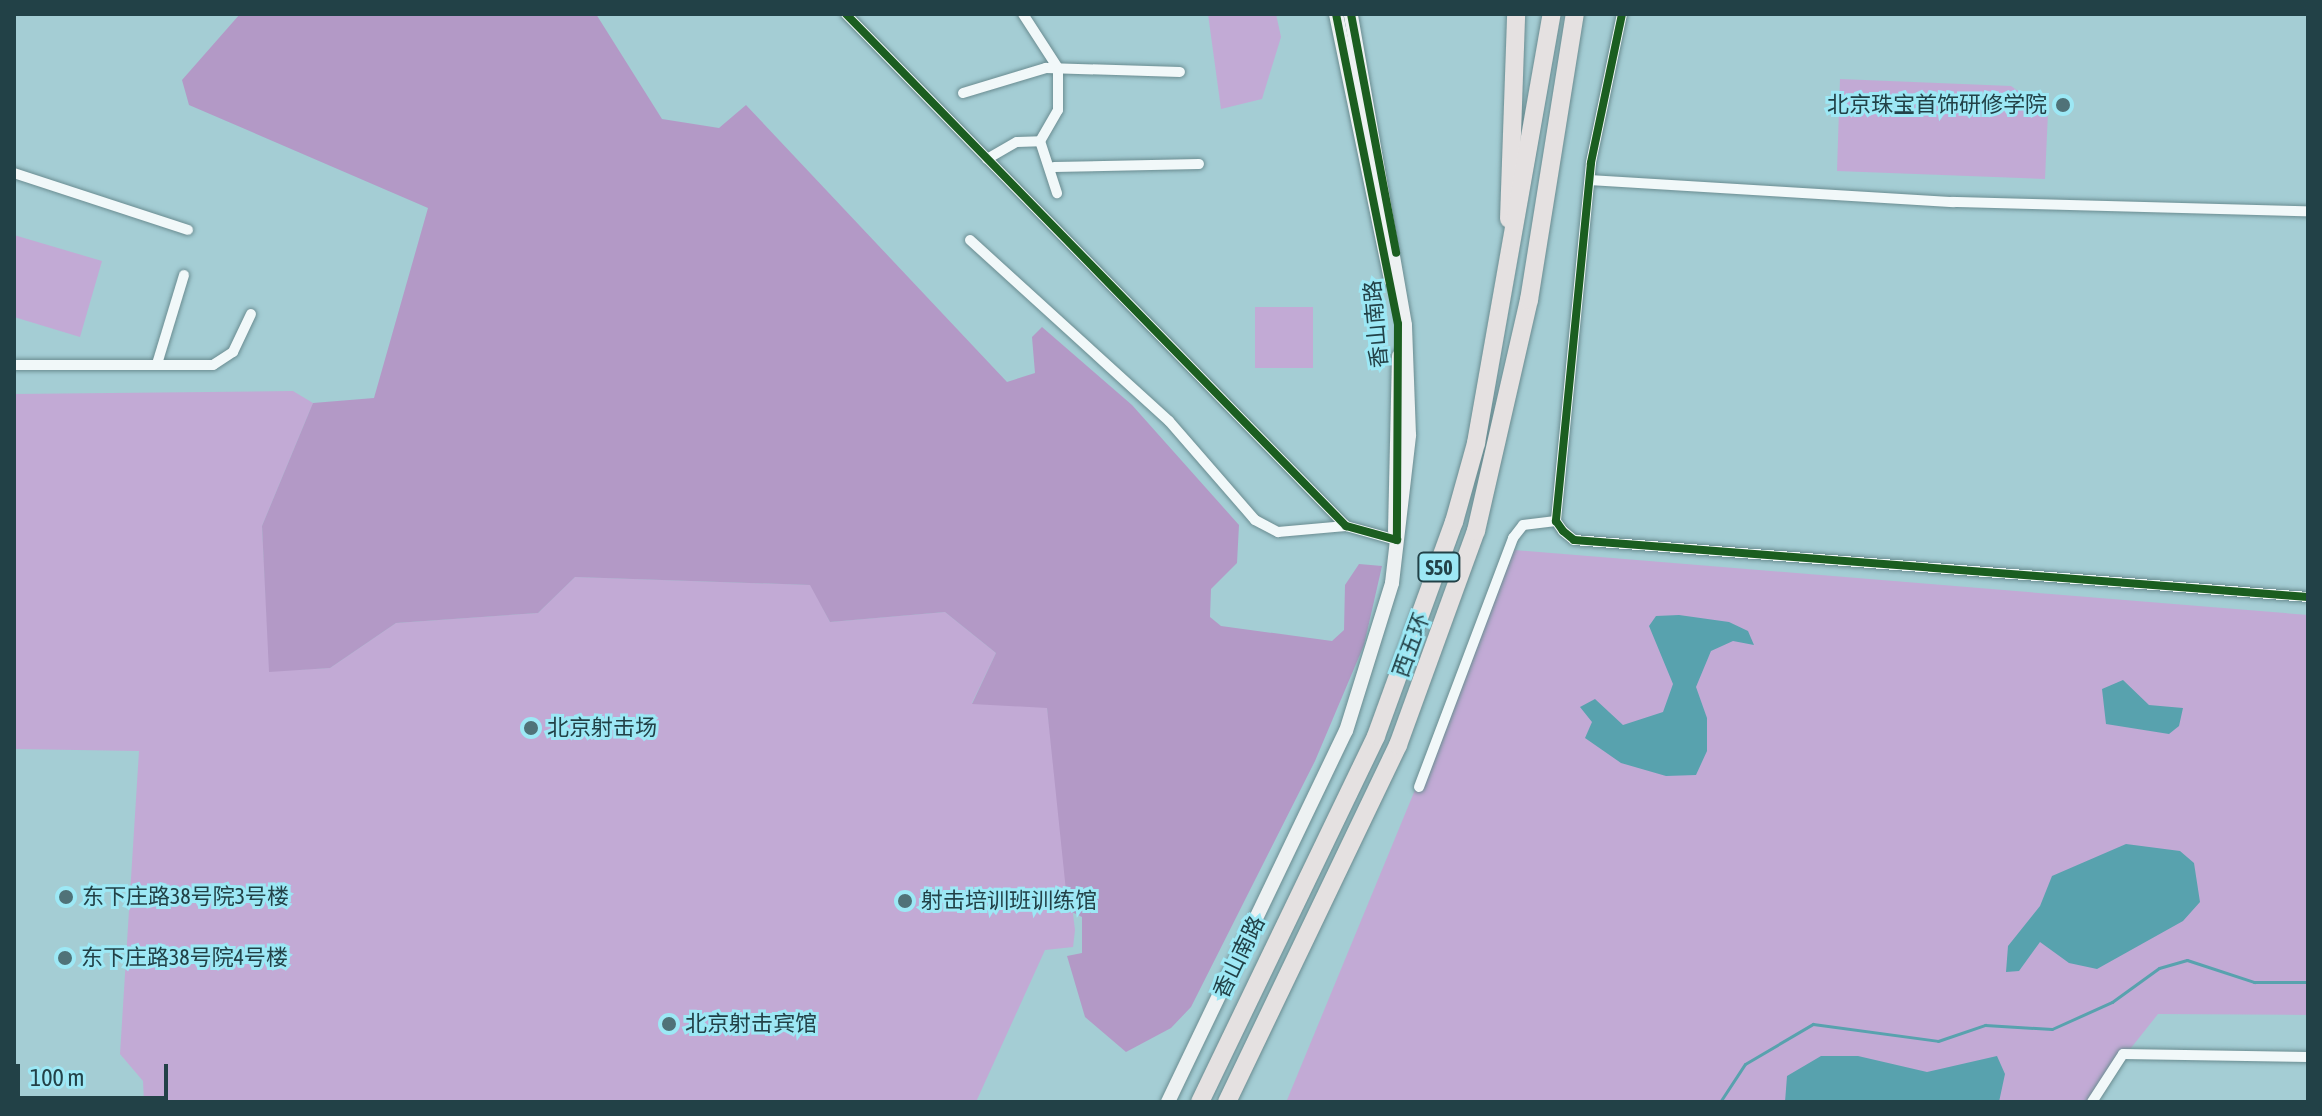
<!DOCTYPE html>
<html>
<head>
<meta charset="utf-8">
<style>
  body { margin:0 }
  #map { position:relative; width:2322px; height:1116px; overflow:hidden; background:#a4cdd4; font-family:"Asap Condensed","Noto Sans SC",sans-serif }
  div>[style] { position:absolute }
  .green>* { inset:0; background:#c2aad5; transform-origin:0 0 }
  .forest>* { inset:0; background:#b399c6 }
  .water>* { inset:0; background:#58a2ae }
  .stream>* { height:3px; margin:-1.5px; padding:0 1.5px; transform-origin:1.5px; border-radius:1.5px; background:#58a2ae }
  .roads { filter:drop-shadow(0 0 2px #6a8c91) drop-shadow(0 0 2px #6a8c91) }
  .minor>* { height:10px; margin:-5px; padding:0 5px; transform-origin:5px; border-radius:5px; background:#f1f8f9 }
  .secondary>* { height:14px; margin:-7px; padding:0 7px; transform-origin:7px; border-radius:7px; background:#edf1f2 }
  .motorway>* { height:18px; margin:-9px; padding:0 9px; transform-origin:9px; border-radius:9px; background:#e5e1e1 }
  .cycleway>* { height:8px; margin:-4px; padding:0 4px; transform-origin:4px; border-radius:4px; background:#1b5e20 }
  .dots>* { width:22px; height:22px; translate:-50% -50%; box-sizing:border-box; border:4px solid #9de8f5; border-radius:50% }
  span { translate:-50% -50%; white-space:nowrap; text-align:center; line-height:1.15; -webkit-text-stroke:6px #9de8f5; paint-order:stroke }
  .shield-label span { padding:2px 6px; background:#9de8f5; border:2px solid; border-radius:6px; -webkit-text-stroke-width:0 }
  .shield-label { font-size:20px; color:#224147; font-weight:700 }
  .poi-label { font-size:22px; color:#224147 }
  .right { translate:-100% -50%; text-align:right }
  .left { translate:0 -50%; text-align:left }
  .street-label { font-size:22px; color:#224147 }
  .frame { position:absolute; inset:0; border:16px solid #224147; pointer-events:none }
  .scale { position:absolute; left:16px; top:1064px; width:152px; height:36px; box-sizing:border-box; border:4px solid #224147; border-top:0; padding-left:10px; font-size:24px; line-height:28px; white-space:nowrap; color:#224147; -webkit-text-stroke:6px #9de8f5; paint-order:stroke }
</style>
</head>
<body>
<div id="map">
  <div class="green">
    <i style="clip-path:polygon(1208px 14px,1276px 14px,1281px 37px,1262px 99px,1221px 109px)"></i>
    <i style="clip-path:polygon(1840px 79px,2011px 86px,2048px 112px,2045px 179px,1837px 171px)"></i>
    <i style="clip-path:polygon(14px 235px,102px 261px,80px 337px,14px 317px)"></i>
    <i style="left:1255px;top:307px;width:58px;height:61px"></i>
    <i style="clip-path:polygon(293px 391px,313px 403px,262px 526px,270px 671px,330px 668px,396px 623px,538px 613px,575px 577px,811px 585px,830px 622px,945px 612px,996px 653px,972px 703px,1047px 707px,1075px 930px,1073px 947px,1045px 950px,976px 1102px,144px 1102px,143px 1081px,120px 1054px,139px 751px,14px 749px,14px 394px)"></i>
    <i style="clip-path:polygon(1514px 550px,2308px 615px,2308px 1015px,2158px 1014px,2088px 1102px,1287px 1100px)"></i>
  </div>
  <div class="forest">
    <i style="clip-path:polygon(240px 14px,596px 14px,662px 119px,719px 128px,746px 105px,1007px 382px,1035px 373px,1032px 337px,1042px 327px,1132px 405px,1239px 525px,1237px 563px,1211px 589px,1210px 617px,1221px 626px,1332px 641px,1344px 630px,1345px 585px,1359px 564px,1382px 566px,1364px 645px,1315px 761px,1191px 1007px,1171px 1028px,1126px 1052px,1085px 1017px,1067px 956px,1082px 953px,1082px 917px,1068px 910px,1047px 708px,972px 704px,996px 653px,945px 612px,830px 622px,810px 585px,575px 577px,538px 613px,396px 623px,330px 668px,269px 672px,262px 526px,313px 403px,374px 398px,428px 208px,189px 105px,182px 80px)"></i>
  </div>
  <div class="water">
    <i style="clip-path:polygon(1679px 615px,1729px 622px,1748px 631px,1754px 645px,1733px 641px,1711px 651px,1696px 687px,1707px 718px,1707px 751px,1696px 775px,1666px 776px,1621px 763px,1585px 738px,1592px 722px,1580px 707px,1595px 699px,1623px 725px,1663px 712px,1673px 684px,1649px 626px,1656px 616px)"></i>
    <i style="clip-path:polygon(2123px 680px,2149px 705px,2183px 708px,2179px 726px,2169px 734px,2106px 724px,2102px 689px)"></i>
    <i style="clip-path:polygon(2126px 844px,2180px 851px,2194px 863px,2200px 902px,2183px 921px,2097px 969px,2069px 963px,2040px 942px,2019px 971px,2006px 972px,2008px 946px,2040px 906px,2052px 876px)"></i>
    <i style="clip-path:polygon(1821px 1056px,1858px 1056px,1927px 1072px,1997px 1056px,2005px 1074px,1999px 1102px,1785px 1102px,1787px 1076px)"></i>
  </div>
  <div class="stream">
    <i style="left:1720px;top:1102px;width:45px;rotate:-56.7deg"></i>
    <i style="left:1745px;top:1064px;width:79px;rotate:-30.5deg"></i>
    <i style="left:1813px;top:1024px;width:126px;rotate:7.7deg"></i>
    <i style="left:1938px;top:1041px;width:50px;rotate:-18.8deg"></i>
    <i style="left:1985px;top:1025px;width:67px;rotate:3.4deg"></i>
    <i style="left:2052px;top:1029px;width:66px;rotate:-24.2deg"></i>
    <i style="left:2112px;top:1002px;width:58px;rotate:-35.9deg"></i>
    <i style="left:2159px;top:968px;width:29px;rotate:-16deg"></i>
    <i style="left:2187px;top:960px;width:71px;rotate:18.2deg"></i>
    <i style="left:2254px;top:982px;width:54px"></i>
  </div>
  <div class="roads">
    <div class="minor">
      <i style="left:846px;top:14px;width:716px;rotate:45.68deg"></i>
      <i style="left:1346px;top:526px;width:53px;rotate:15.4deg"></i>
      <i style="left:1023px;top:14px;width:64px;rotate:57.1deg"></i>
      <i style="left:1058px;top:68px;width:42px;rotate:90deg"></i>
      <i style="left:1058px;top:110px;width:36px;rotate:120deg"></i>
      <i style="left:1622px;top:14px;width:152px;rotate:101.8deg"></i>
      <i style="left:1591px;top:163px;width:360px;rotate:95.6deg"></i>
      <i style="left:1556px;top:521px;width:12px;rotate:55deg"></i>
      <i style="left:1563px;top:531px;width:14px;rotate:39deg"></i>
      <i style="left:1574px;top:540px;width:736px;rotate:4.44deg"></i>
      <i style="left:963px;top:93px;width:87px;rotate:-16.8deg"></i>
      <i style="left:1046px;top:68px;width:134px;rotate:1.7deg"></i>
      <i style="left:987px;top:159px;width:34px;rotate:-30deg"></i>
      <i style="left:1017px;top:142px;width:23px;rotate:-2deg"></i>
      <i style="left:1040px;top:141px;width:55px;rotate:71.9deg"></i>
      <i style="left:1054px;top:167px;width:145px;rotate:-1.2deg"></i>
      <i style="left:14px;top:173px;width:183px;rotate:18.1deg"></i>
      <i style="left:1590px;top:180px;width:364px;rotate:3.5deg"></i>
      <i style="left:1953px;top:202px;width:355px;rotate:1.5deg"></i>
      <i style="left:970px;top:240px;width:269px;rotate:42.3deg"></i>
      <i style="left:1169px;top:421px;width:131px;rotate:49deg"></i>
      <i style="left:1255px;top:520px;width:26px;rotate:28deg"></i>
      <i style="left:1278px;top:532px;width:68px;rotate:-5deg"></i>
      <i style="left:157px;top:364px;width:93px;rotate:-73.1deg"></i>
      <i style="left:14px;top:365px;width:199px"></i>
      <i style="left:213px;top:365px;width:24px;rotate:-33deg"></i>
      <i style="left:233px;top:352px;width:42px;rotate:-64.7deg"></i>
      <i style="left:1419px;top:787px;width:266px;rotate:-69.3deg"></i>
      <i style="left:1513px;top:538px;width:16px;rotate:-52deg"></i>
      <i style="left:1523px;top:525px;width:33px;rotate:-7deg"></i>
      <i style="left:2092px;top:1102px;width:57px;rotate:-57.1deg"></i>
      <i style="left:2123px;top:1054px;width:185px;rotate:0.9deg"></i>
    </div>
    <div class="secondary">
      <i style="left:1336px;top:14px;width:272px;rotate:78.3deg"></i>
      <i style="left:1395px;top:531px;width:175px;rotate:-88.7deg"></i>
      <i style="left:1168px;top:1102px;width:411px;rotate:-64.4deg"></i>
      <i style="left:1346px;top:731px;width:155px;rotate:-72.7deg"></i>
      <i style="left:1392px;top:583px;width:149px;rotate:-83.4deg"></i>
      <i style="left:1409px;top:435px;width:110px;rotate:-92.1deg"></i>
      <i style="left:1405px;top:325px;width:316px;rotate:-99.9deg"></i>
    </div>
    <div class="motorway">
      <i style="left:1509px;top:219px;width:205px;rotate:-88deg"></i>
      <i style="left:1200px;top:1102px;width:406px;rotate:-64.3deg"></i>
      <i style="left:1376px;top:736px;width:228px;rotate:-70deg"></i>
      <i style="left:1454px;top:522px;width:82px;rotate:-74.4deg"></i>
      <i style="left:1476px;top:443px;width:436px;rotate:-80deg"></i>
      <i style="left:1227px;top:1102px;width:396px;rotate:-64.4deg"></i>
      <i style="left:1398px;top:745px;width:228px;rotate:-70deg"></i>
      <i style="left:1476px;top:531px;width:237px;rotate:-77.1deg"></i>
      <i style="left:1529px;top:300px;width:290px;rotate:-80.9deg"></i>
    </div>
  </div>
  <div class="cycleway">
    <i style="left:846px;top:14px;width:716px;rotate:45.68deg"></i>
    <i style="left:1346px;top:526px;width:53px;rotate:15.4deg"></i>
    <i style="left:1336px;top:14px;width:316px;rotate:78.7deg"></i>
    <i style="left:1398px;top:324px;width:216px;rotate:90.3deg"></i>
    <i style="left:1351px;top:14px;width:243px;rotate:79.3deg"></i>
    <i style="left:1622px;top:14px;width:152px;rotate:101.8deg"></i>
    <i style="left:1591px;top:163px;width:360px;rotate:95.6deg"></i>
    <i style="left:1556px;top:521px;width:12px;rotate:55deg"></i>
    <i style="left:1563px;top:531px;width:14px;rotate:39deg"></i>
    <i style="left:1574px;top:540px;width:736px;rotate:4.44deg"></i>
  </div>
  <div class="dots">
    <i style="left:2063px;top:105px;background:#507278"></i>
    <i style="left:531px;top:728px;background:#507278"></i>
    <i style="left:66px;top:897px;background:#507278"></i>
    <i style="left:905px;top:901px;background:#507278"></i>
    <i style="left:65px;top:958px;background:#507278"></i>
    <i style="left:669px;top:1024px;background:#507278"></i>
  </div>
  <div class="shield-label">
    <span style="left:1439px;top:567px">S50</span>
  </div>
  <div class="poi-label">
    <span class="right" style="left:2047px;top:105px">北京珠宝首饰研修学院</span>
    <span class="left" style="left:547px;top:728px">北京射击场</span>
    <span class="left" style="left:82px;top:897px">东下庄路38号院3号楼</span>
    <span class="left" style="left:921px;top:901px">射击培训班训练馆</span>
    <span class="left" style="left:81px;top:958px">东下庄路38号院4号楼</span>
    <span class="left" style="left:685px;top:1024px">北京射击宾馆</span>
  </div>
  <div class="street-label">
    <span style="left:1376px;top:324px;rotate:-95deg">香山南路</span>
    <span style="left:1411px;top:645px;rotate:-70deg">西五环</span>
    <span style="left:1239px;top:957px;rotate:-64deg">香山南路</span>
  </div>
  <div class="frame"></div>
  <div class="scale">100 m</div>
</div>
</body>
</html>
